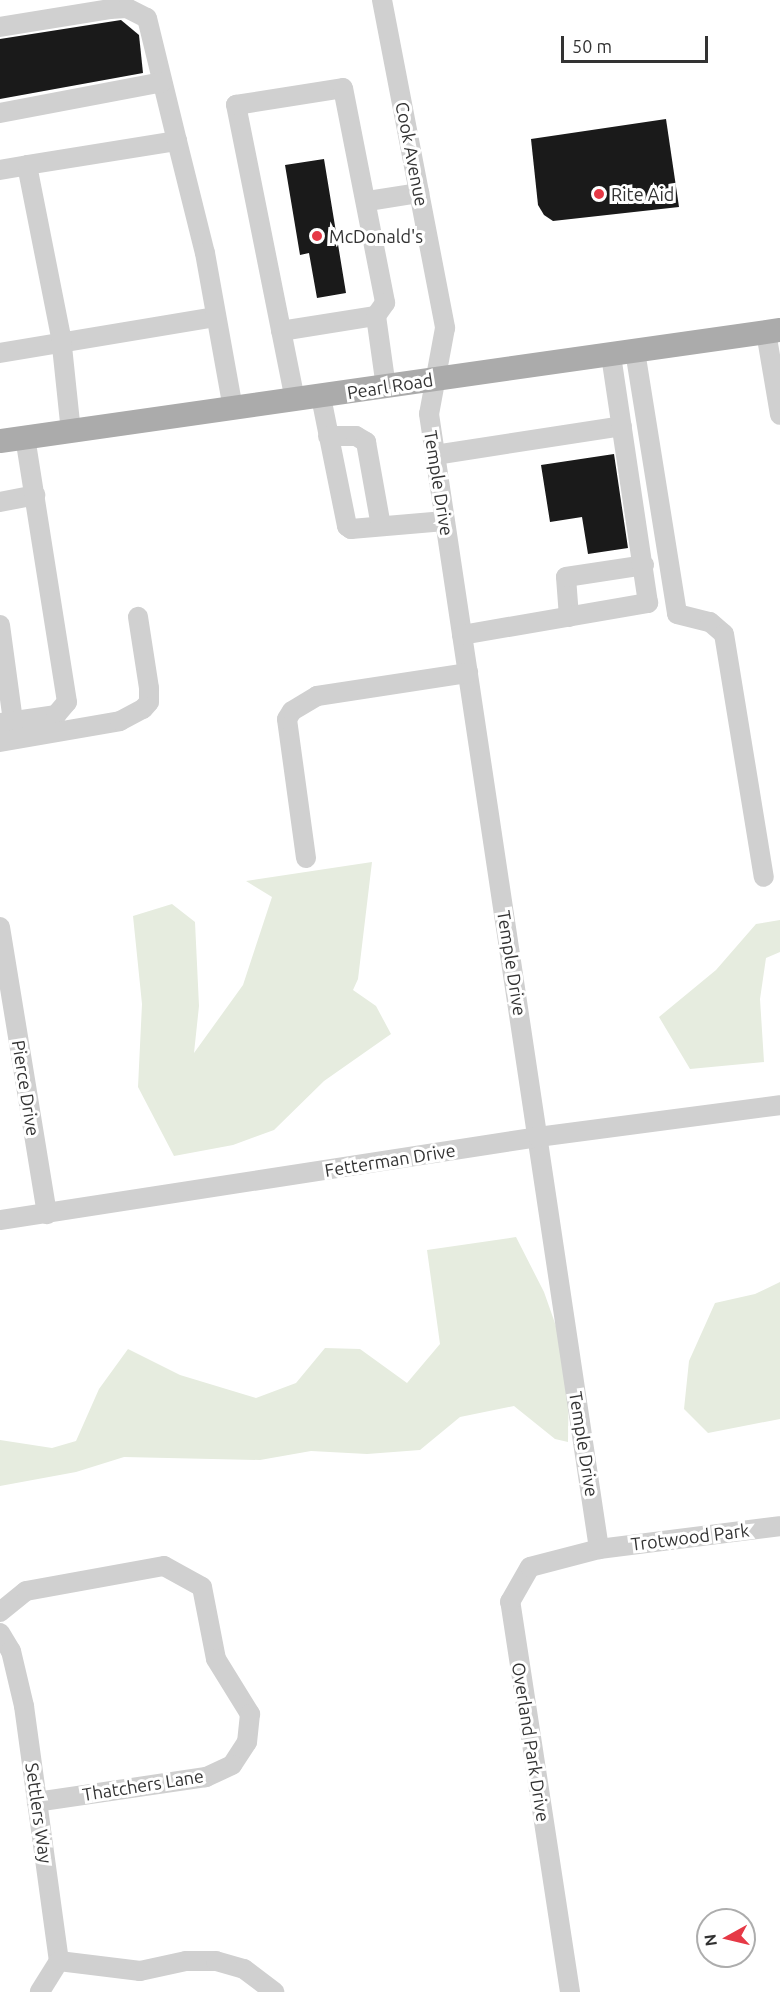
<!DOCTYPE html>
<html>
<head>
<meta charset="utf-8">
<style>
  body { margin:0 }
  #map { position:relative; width:780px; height:1992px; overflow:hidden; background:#fff; font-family:Ubuntu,sans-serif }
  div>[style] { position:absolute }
  .green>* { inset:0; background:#e6ecdf }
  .building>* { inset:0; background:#1a1a1a }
  .minor>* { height:20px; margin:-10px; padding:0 10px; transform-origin:10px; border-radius:10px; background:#d0d0d0 }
  .major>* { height:24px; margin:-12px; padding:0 12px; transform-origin:12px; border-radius:12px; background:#ababab }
  .dots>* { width:16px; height:16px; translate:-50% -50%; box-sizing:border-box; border:3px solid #fff; border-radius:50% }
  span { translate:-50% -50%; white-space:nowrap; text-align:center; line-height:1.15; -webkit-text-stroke:6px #fff; paint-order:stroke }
  .street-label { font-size:18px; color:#333 }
  .poi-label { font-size:18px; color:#333 }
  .left { translate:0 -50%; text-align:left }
  .north { position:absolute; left:696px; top:1908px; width:60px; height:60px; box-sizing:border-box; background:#fff; border:2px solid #adadad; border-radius:50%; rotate:262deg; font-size:16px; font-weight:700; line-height:24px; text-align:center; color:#333 }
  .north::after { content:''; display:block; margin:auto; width:21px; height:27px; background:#e63946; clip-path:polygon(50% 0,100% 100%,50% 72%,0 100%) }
  .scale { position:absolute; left:561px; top:36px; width:147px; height:27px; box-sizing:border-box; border:3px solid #333; border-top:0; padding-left:8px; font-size:18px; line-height:21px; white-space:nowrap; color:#333; -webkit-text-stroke:4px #fff; paint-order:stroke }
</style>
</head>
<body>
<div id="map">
  <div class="green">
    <i style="clip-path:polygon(372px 862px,358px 979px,353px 990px,376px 1006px,391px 1034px,324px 1081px,274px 1130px,233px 1145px,174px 1156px,138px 1087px,142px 1004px,133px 916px,172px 904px,195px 922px,199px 1006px,194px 1053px,243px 985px,272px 897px,246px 881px)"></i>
    <i style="clip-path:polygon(780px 920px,780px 952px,766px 958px,760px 999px,764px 1062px,690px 1069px,659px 1017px,716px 970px,756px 924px)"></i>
    <i style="clip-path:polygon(516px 1237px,544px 1292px,569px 1363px,568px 1442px,555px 1439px,514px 1406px,460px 1417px,420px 1450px,367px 1454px,311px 1451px,260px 1460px,124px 1457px,76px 1472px,0 1486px,0 1440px,52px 1448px,76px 1441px,99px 1389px,128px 1349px,180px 1375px,256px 1398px,296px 1383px,325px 1348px,360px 1349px,407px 1383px,440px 1344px,427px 1250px)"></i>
    <i style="clip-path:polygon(780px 1282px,780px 1419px,708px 1433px,684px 1409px,689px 1361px,715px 1303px,755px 1294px)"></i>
  </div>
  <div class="building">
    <i style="clip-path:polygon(121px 20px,139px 35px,143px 73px,0 99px,0 39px)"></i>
    <i style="clip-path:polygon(666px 119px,679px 207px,553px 221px,544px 215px,538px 205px,531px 139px)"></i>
    <i style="clip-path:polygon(324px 159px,346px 293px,317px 298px,309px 253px,300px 255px,285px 165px)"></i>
    <i style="clip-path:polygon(614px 454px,628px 548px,588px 554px,582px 517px,550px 522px,541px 465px)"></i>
  </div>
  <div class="minor">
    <i style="left:382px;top:0;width:334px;rotate:79.1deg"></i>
    <i style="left:445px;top:328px;width:87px;rotate:100.5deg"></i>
    <i style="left:429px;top:414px;width:1148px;rotate:81.48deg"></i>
    <i style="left:0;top:27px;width:111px;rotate:-9.3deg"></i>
    <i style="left:110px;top:9px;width:17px;rotate:-3deg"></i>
    <i style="left:127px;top:8px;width:22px;rotate:27deg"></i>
    <i style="left:147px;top:18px;width:127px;rotate:76.3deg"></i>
    <i style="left:0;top:113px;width:165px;rotate:-10.8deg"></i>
    <i style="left:0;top:170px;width:27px;rotate:-10deg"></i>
    <i style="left:368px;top:201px;width:52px;rotate:-8.9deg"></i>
    <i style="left:281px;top:331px;width:96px;rotate:-9deg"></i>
    <i style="left:766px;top:332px;width:84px;rotate:80.4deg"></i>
    <i style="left:635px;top:351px;width:266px;rotate:80.9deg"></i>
    <i style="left:677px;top:614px;width:34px;rotate:14deg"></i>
    <i style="left:710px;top:622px;width:18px;rotate:41deg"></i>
    <i style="left:724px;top:634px;width:246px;rotate:80.7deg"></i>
    <i style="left:0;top:353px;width:219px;rotate:-9.5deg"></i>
    <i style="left:321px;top:397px;width:132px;rotate:78.6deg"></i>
    <i style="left:347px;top:526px;width:5px;rotate:37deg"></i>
    <i style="left:351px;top:529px;width:94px;rotate:-4.9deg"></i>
    <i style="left:295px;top:400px;width:301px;rotate:-101.3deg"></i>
    <i style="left:236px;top:105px;width:108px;rotate:-9deg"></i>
    <i style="left:343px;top:88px;width:219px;rotate:78.9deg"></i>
    <i style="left:385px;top:303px;width:16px;rotate:125deg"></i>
    <i style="left:376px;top:316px;width:72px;rotate:82deg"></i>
    <i style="left:71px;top:432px;width:96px;rotate:-96deg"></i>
    <i style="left:61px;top:337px;width:175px;rotate:-101.2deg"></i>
    <i style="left:27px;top:165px;width:152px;rotate:-9.1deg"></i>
    <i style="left:177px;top:141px;width:115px;rotate:76deg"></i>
    <i style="left:205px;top:253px;width:158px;rotate:79.8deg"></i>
    <i style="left:328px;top:436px;width:28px"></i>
    <i style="left:356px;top:436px;width:12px;rotate:31deg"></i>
    <i style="left:366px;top:442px;width:85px;rotate:79.9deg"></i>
    <i style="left:435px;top:455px;width:189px;rotate:-8.8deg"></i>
    <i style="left:0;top:502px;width:36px;rotate:-11deg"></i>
    <i style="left:569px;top:617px;width:40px;rotate:-94.3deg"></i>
    <i style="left:566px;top:577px;width:79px;rotate:-8.7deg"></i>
    <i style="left:0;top:625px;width:97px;rotate:82.3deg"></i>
    <i style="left:462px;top:635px;width:189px;rotate:-9.8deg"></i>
    <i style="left:648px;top:603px;width:251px;rotate:-98.5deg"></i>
    <i style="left:0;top:723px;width:57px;rotate:-8.1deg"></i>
    <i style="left:56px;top:715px;width:17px;rotate:-50deg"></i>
    <i style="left:67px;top:702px;width:267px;rotate:-99deg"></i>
    <i style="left:0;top:742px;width:122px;rotate:-9.9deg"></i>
    <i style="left:120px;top:721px;width:26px;rotate:-28deg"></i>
    <i style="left:143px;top:709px;width:9px;rotate:-49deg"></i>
    <i style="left:149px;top:702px;width:14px;rotate:-90deg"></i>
    <i style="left:149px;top:688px;width:72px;rotate:-98.8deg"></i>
    <i style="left:306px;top:858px;width:140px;rotate:-97.8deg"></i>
    <i style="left:287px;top:719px;width:9px;rotate:-58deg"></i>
    <i style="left:292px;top:711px;width:29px;rotate:-31deg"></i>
    <i style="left:317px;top:696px;width:153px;rotate:-8.7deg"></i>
    <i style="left:0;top:927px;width:291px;rotate:80.7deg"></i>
    <i style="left:0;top:1220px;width:544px;rotate:-8.77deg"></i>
    <i style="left:538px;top:1137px;width:244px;rotate:-7.5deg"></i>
    <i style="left:0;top:1612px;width:33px;rotate:-39deg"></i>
    <i style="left:26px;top:1591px;width:140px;rotate:-10.3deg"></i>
    <i style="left:164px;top:1566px;width:43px;rotate:28.9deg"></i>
    <i style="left:202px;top:1587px;width:73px;rotate:79deg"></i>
    <i style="left:216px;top:1659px;width:65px;rotate:58.3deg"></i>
    <i style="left:250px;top:1714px;width:28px;rotate:96deg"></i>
    <i style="left:247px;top:1742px;width:27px;rotate:123deg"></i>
    <i style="left:232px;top:1765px;width:29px;rotate:155deg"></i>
    <i style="left:206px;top:1777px;width:171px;rotate:171.6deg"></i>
    <i style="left:0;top:1633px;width:21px;rotate:59deg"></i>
    <i style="left:11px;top:1651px;width:57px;rotate:76.7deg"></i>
    <i style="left:24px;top:1706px;width:257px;rotate:82.2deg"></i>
    <i style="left:59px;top:1961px;width:36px;rotate:122deg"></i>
    <i style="left:59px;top:1961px;width:82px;rotate:7deg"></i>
    <i style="left:140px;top:1971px;width:47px;rotate:-12.3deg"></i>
    <i style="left:186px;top:1961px;width:30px"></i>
    <i style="left:216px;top:1961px;width:29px;rotate:16deg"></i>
    <i style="left:244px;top:1969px;width:38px;rotate:37deg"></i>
    <i style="left:570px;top:1992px;width:395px;rotate:-98.7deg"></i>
    <i style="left:510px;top:1602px;width:40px;rotate:-60.3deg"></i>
    <i style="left:530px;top:1567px;width:71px;rotate:-14.6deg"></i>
    <i style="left:599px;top:1549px;width:182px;rotate:-7.2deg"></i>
  </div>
  <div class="major">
    <i style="left:0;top:441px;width:788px;rotate:-8.1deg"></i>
  </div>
  <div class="dots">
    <i style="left:599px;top:194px;background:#e63946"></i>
    <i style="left:317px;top:236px;background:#e63946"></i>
  </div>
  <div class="street-label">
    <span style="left:412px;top:154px;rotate:79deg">Cook Avenue</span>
    <span style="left:390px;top:386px;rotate:-9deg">Pearl Road</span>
    <span style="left:439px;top:483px;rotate:81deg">Temple Drive</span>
    <span style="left:512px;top:963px;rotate:81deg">Temple Drive</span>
    <span style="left:26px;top:1088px;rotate:81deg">Pierce Drive</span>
    <span style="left:390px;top:1160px;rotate:-9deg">Fetterman Drive</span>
    <span style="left:584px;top:1444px;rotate:81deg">Temple Drive</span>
    <span style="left:690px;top:1537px;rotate:-7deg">Trotwood Park</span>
    <span style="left:531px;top:1742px;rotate:81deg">Overland Park Drive</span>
    <span style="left:143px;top:1785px;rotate:-9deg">Thatchers Lane</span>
    <span style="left:39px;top:1813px;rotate:82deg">Settlers Way</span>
  </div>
  <div class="poi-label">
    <span class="left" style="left:611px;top:194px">Rite Aid</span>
    <span class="left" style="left:329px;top:236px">McDonald's</span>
  </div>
  <div class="north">N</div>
  <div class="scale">50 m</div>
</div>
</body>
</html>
